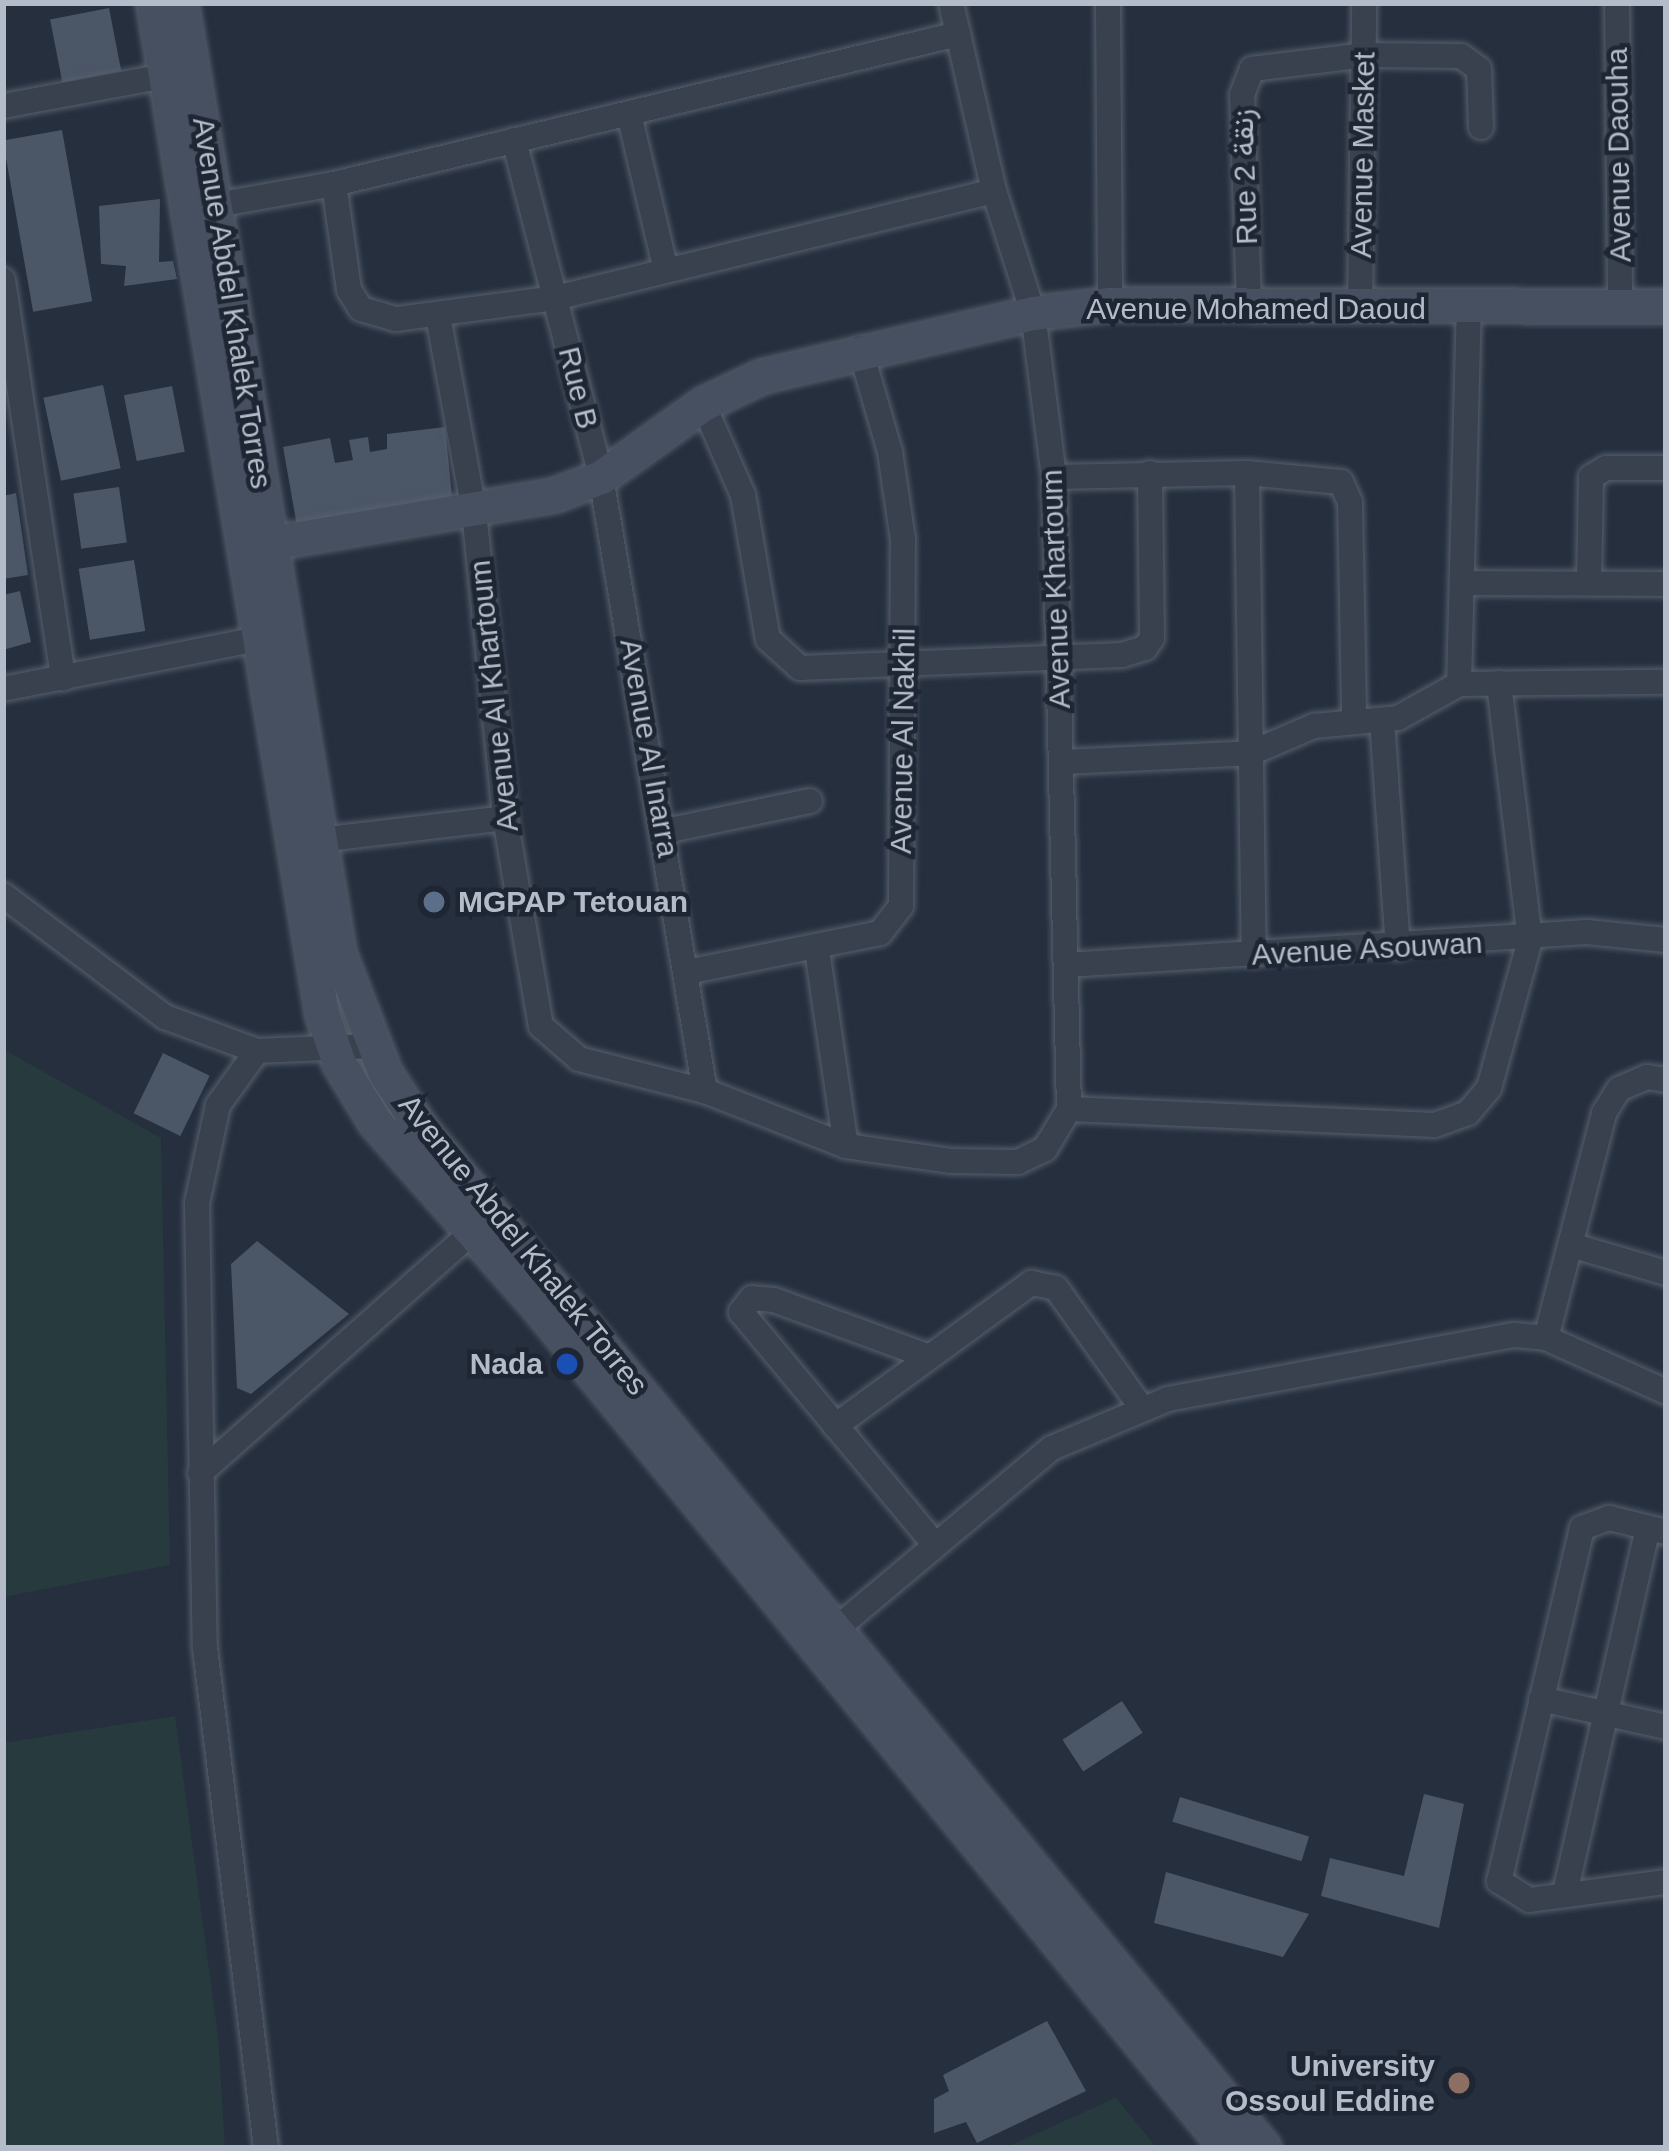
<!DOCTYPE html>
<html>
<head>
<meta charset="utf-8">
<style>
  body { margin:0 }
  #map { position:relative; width:1669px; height:2151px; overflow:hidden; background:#252f3e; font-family:Arial,Vazirmatn,sans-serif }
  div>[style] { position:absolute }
  .green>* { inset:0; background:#273b3f }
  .building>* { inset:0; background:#4b5667; transform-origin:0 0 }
  .roads { filter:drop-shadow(0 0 3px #575f6c) drop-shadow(0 0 3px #575f6c) }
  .street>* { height:24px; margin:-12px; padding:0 12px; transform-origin:12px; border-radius:12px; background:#39414e }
  .secondary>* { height:33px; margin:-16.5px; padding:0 16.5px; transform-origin:16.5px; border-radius:16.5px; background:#475061 }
  .dots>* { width:33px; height:33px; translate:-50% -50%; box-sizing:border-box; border:6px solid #1e2633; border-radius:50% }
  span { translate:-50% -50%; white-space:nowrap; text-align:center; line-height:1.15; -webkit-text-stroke:9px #1e2633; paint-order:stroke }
  .street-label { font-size:30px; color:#b5bcc9 }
  .poi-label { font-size:30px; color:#b5bcc9; font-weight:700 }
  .left { translate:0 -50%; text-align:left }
  .right { translate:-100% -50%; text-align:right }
  .frame { position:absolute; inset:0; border:6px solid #b5bcc9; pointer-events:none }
</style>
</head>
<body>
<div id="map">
  <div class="green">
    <i style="clip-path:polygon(3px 1049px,161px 1138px,170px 1565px,3px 1597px)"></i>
    <i style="clip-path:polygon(175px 1716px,218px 2036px,225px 2148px,3px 2148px,3px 1743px)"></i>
    <i style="clip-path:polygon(1116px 2098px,1157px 2148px,1005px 2148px,1115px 2098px)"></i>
  </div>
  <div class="building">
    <i style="left:109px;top:8px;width:64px;height:60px;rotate:79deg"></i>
    <i style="left:62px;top:130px;width:174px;height:60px;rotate:80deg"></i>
    <i style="clip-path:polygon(160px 199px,159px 262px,173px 261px,177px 279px,124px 286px,126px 266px,101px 264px,99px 206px)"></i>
    <i style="left:103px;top:385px;width:85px;height:61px;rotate:78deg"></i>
    <i style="left:172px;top:386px;width:67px;height:49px;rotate:79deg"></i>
    <i style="clip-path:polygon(445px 427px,453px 506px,298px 532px,283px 447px,330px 438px,335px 463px,353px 460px,349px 440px,368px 437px,370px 452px,387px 449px,387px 434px)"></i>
    <i style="left:119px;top:487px;width:56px;height:46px;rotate:82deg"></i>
    <i style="clip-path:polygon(16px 493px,28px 575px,3px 579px,3px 496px)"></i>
    <i style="left:134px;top:560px;width:72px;height:56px;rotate:81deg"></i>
    <i style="clip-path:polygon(20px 591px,31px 642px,3px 650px,3px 595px)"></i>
    <i style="left:163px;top:1053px;width:52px;height:67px;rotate:26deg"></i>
    <i style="clip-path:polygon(257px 1241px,349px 1314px,251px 1394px,237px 1388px,231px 1264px)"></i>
    <i style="left:1122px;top:1701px;width:38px;height:71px;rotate:57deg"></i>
    <i style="clip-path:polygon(1424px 1794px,1464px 1804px,1439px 1928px,1321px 1896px,1330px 1858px,1404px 1876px)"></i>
    <i style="left:1180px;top:1797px;width:135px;height:26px;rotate:17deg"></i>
    <i style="clip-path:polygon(1166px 1872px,1309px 1914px,1283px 1957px,1154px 1923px)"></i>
    <i style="clip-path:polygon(1047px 2021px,1086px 2091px,977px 2143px,966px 2122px,934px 2133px,934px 2099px,949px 2091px,943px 2075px)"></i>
  </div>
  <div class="roads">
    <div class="street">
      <i style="left:1108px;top:3px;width:301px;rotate:89.6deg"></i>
      <i style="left:1617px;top:3px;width:304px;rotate:89.4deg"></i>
      <i style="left:3px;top:106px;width:165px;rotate:-10.5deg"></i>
      <i style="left:629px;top:114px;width:160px;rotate:76.7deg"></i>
      <i style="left:514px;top:140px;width:348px;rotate:75.5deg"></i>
      <i style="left:601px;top:477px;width:623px;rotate:80.39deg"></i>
      <i style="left:334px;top:184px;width:107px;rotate:81.9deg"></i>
      <i style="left:349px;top:290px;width:22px;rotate:58deg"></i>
      <i style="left:361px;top:309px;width:36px;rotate:16deg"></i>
      <i style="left:396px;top:319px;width:160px;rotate:-7.5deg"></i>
      <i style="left:555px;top:298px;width:452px;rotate:-13.7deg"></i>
      <i style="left:216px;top:205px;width:120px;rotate:-10.1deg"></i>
      <i style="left:334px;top:184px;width:642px;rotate:-13.52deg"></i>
      <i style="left:3px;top:280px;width:403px;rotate:81.4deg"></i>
      <i style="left:1249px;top:304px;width:209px;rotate:-91.9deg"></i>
      <i style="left:1242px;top:95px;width:28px;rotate:-69deg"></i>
      <i style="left:1252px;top:69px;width:115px;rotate:-7deg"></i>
      <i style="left:1366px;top:55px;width:95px;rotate:0.6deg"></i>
      <i style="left:1461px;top:56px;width:22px;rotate:36deg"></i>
      <i style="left:1479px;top:69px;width:58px;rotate:88deg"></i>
      <i style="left:1360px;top:307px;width:304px;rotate:-89.2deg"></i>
      <i style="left:438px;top:316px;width:198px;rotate:79.5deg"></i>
      <i style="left:474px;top:511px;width:309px;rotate:84.2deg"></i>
      <i style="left:505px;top:818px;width:211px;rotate:80.2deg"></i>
      <i style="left:541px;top:1026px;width:50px;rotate:41deg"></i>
      <i style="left:579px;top:1059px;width:130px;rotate:14.3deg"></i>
      <i style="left:705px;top:1091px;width:151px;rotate:21.3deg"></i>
      <i style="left:846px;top:1146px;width:105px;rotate:8.2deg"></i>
      <i style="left:950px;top:1161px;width:68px;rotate:0.8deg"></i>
      <i style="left:1018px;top:1162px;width:30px;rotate:-26deg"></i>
      <i style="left:1045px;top:1149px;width:47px;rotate:-59deg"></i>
      <i style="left:1069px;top:1109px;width:632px;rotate:-91.36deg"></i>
      <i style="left:1054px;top:477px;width:165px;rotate:-97.3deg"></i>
      <i style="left:1033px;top:313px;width:128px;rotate:-107.7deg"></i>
      <i style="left:994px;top:191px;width:193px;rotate:-102.9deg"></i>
      <i style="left:703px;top:404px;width:99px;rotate:66.3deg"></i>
      <i style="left:743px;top:495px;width:146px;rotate:80.2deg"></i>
      <i style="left:768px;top:639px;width:43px;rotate:42.2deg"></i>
      <i style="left:800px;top:668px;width:322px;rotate:-2.3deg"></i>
      <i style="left:1122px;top:655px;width:24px;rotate:-17deg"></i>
      <i style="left:1145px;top:648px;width:12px;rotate:-55deg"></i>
      <i style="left:1152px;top:638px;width:165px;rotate:-90.7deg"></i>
      <i style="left:1247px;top:473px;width:482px;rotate:89.2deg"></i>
      <i style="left:1054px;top:477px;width:193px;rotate:-1.2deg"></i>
      <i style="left:1247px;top:473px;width:94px;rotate:5.5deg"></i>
      <i style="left:1341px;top:482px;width:22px;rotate:66deg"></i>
      <i style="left:1350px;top:502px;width:217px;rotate:88.9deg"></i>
      <i style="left:1464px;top:583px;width:202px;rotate:0.3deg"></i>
      <i style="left:1589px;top:583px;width:106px;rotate:-88.9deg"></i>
      <i style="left:1591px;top:477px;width:17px;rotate:-31deg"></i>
      <i style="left:1606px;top:468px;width:60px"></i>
      <i style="left:1459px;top:684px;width:373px;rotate:-88.5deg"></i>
      <i style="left:3px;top:689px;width:261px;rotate:-11.1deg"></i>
      <i style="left:1382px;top:720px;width:228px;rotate:86deg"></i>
      <i style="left:1063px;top:762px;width:188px;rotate:-2.7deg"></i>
      <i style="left:1251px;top:753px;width:69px;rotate:-23.2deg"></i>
      <i style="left:1314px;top:726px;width:84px;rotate:-5.4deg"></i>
      <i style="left:1398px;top:718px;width:70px;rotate:-29.1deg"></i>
      <i style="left:1459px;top:684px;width:207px;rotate:-0.6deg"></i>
      <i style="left:665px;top:831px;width:148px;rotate:-11.7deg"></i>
      <i style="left:319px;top:840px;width:187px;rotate:-6.7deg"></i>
      <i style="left:3px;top:895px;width:203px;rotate:37deg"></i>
      <i style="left:165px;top:1017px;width:98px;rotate:20.3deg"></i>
      <i style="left:257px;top:1051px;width:115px;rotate:-2.5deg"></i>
      <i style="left:817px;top:950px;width:198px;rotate:81.6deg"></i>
      <i style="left:1066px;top:965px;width:522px;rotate:-3.62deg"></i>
      <i style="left:1587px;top:932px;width:79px;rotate:5.8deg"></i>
      <i style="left:687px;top:972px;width:197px;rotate:-11.4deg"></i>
      <i style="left:880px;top:933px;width:34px;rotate:-52deg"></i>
      <i style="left:901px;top:906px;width:366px;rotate:-89.7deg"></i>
      <i style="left:903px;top:540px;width:89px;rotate:-98.4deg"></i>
      <i style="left:890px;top:452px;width:108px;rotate:-106.1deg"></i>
      <i style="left:257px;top:1051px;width:67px;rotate:125.8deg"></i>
      <i style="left:218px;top:1105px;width:100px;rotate:102.1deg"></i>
      <i style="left:197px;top:1203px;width:445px;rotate:89deg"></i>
      <i style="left:205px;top:1648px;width:504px;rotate:83.04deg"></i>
      <i style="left:1069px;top:1109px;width:366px;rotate:2.5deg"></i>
      <i style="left:1435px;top:1125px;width:35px;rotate:-20deg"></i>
      <i style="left:1468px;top:1113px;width:33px;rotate:-50deg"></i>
      <i style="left:1489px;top:1088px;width:154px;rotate:-74.5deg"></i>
      <i style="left:1530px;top:940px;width:259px;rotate:-96.9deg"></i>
      <i style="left:1574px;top:1246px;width:96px;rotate:16.4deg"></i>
      <i style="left:1546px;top:1338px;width:232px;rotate:-75.5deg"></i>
      <i style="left:1604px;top:1113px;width:28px;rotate:-58deg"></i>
      <i style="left:1619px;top:1089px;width:30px;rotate:-23deg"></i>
      <i style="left:1647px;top:1077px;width:19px;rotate:9deg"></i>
      <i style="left:927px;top:1356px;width:163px;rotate:-159.9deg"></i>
      <i style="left:774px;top:1300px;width:22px;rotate:-175deg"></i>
      <i style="left:752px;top:1298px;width:18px;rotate:128deg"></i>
      <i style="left:741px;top:1312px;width:302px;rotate:50.2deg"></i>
      <i style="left:835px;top:1426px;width:243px;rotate:-36.1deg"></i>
      <i style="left:1031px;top:1283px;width:25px;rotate:11deg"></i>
      <i style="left:1056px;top:1288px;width:146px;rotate:54.5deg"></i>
      <i style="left:200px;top:1473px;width:363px;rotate:-41.5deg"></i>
      <i style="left:1666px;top:1532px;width:59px;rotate:-166.2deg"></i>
      <i style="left:1609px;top:1518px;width:29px;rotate:160deg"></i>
      <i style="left:1582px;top:1528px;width:363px;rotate:103.2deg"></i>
      <i style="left:1499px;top:1881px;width:36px;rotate:32deg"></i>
      <i style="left:1529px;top:1900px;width:138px;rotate:-7.5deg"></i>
      <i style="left:824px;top:1639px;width:297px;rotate:-40deg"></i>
      <i style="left:1052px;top:1448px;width:126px;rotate:-22.9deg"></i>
      <i style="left:1168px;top:1399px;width:352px;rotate:-10.5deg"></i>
      <i style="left:1514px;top:1335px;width:32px;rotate:5deg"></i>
      <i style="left:1546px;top:1338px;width:132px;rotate:24.2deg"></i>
      <i style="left:1541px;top:1699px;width:128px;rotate:12.6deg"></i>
      <i style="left:1565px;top:1893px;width:374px;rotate:-77.2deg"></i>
    </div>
    <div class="secondary">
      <i style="left:153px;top:3px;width:1025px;rotate:80.51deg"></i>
      <i style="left:322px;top:1014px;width:52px;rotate:70.9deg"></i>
      <i style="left:339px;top:1063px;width:69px;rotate:58.6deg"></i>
      <i style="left:375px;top:1122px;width:243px;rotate:48.5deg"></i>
      <i style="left:536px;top:1304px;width:1091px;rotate:50.69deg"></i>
      <i style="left:181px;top:3px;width:964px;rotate:80.57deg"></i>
      <i style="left:339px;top:954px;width:128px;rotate:68.9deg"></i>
      <i style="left:385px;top:1073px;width:68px;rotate:57deg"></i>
      <i style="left:422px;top:1130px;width:1321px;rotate:50.41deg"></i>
      <i style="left:252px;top:546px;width:306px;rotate:-9.6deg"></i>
      <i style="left:554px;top:495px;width:50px;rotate:-21deg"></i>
      <i style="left:601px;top:477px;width:125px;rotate:-35.6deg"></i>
      <i style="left:703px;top:404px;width:65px;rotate:-25.4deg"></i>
      <i style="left:762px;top:376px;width:278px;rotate:-13.1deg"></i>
      <i style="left:1033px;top:313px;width:78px;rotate:-6.7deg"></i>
      <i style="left:1110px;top:304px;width:556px;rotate:0.21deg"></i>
    </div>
  </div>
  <div class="dots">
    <i style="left:434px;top:902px;background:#5c6f8a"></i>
    <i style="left:567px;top:1364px;background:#1a4fb4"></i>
    <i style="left:1459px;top:2083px;background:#8d6e63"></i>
  </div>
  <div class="street-label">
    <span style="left:1363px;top:155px;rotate:-89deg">Avenue Masket</span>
    <span style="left:1619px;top:155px;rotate:-91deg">Avenue Daouha</span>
    <span style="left:1245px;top:177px;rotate:-92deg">Rue 2 زنقة</span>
    <span style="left:232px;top:303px;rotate:81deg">Avenue Abdel Khalek Torres</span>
    <span style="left:1256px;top:309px">Avenue Mohamed Daoud</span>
    <span style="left:578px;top:388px;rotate:76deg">Rue B</span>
    <span style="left:1056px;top:589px;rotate:-92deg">Avenue Khartoum</span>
    <span style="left:494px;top:696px;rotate:-96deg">Avenue Al Khartoum</span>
    <span style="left:903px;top:741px;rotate:-89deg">Avenue Al Nakhil</span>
    <span style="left:649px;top:748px;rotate:80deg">Avenue Al Inarra</span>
    <span style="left:1367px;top:949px;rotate:-3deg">Avenue Asouwan</span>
    <span style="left:523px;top:1245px;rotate:51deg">Avenue Abdel Khalek Torres</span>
  </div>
  <div class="poi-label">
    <span class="left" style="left:458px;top:902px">MGPAP Tetouan</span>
    <span class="right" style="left:543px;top:1364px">Nada</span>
    <span class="right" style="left:1435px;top:2083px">University<br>Ossoul Eddine</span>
  </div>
  <div class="frame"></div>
</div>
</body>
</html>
